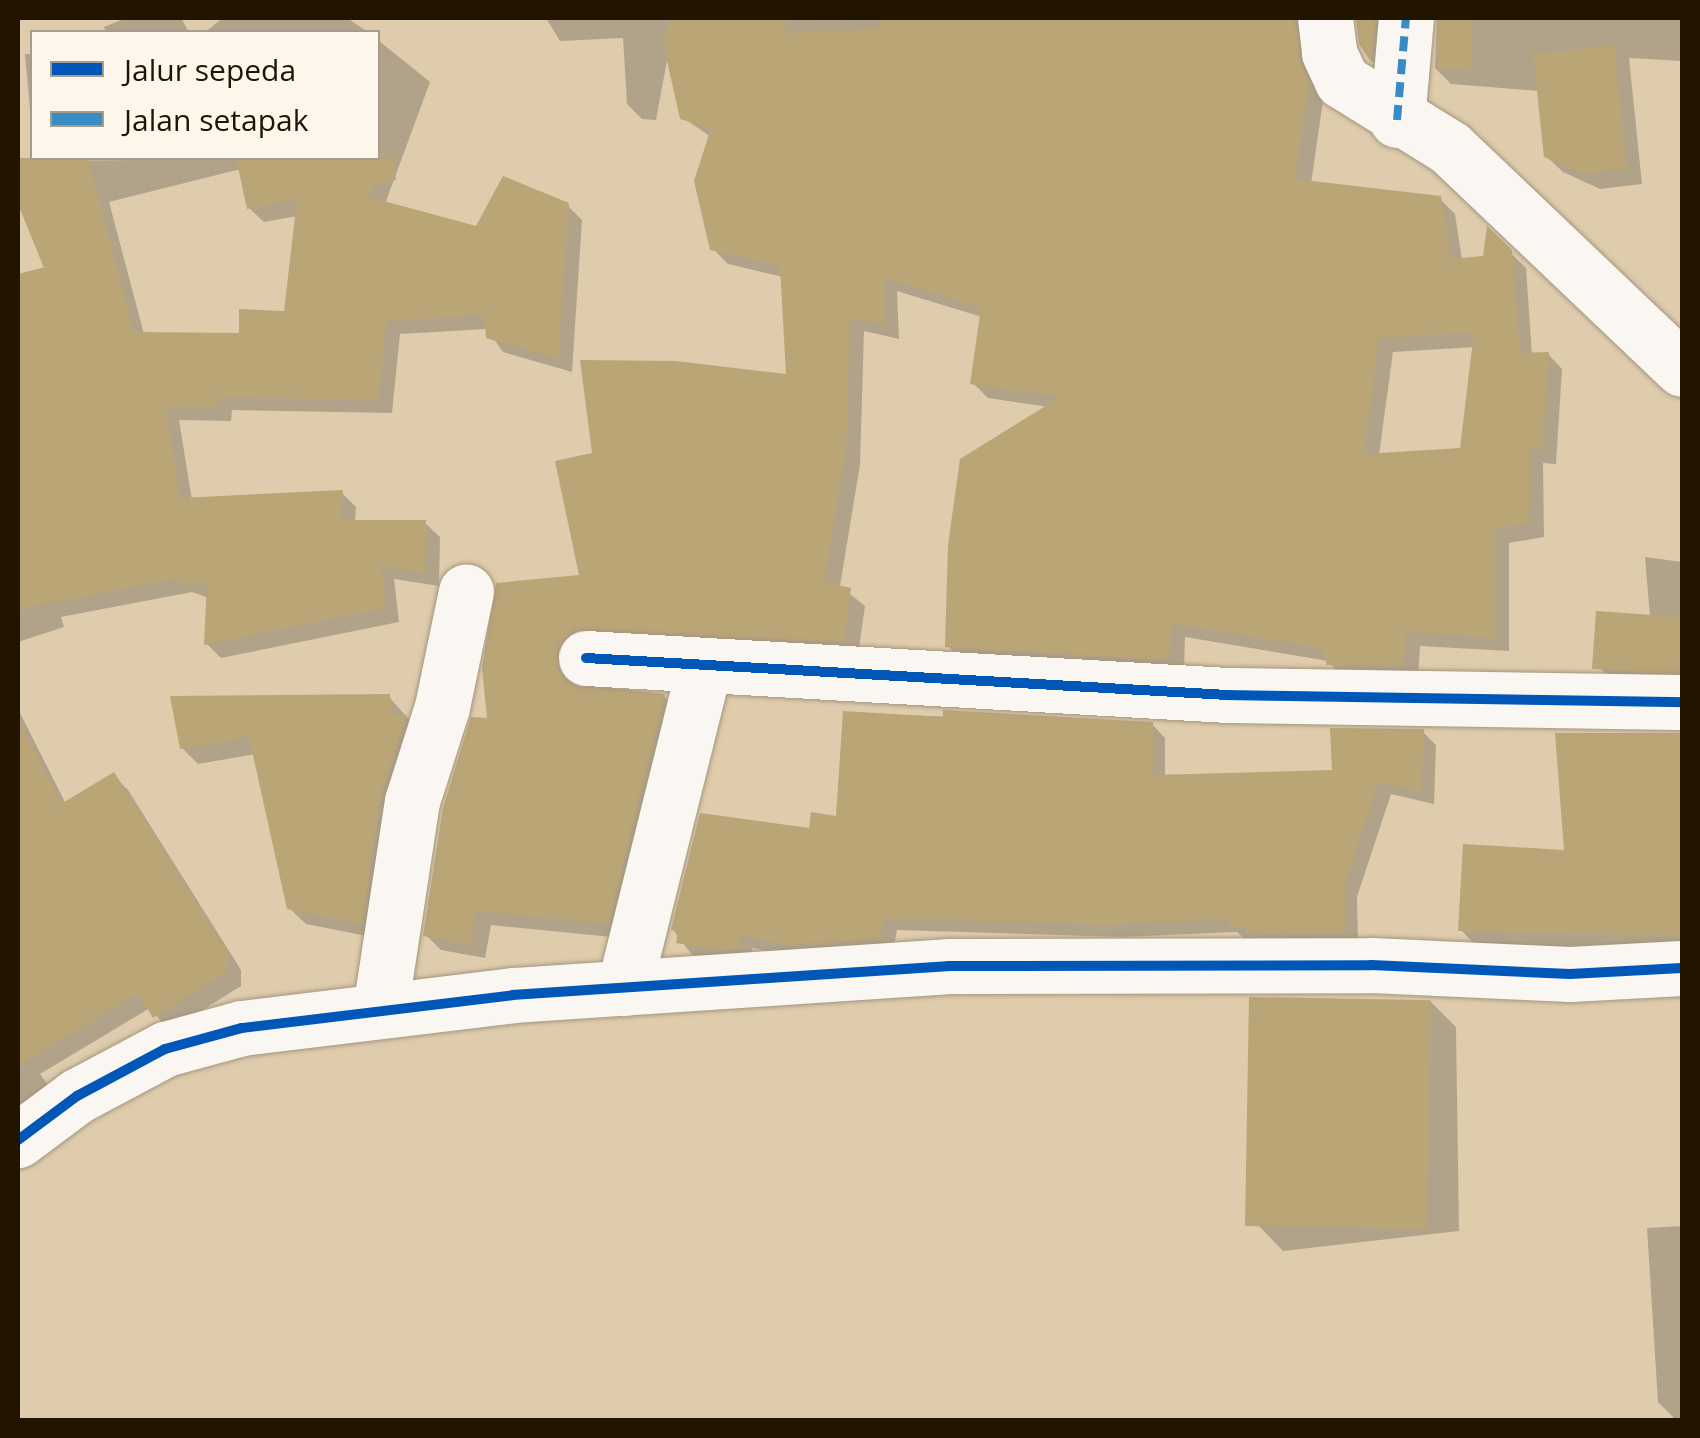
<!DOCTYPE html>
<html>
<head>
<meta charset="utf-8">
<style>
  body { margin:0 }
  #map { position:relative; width:1700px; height:1438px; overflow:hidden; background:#deccad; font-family:"Open Sans",sans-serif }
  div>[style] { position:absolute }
  .shadow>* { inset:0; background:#0003 }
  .building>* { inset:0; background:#baa577; transform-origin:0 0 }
  .roads { filter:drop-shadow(0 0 2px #a4967e) drop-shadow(0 0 2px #a4967e) }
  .minor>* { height:55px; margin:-27.5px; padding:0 27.5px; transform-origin:27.5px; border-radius:27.5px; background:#faf7f3 }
  .quiet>* { height:8px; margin-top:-4px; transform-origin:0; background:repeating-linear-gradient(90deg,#398bc4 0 15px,transparent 0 23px) }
  .cycleway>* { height:10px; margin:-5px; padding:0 5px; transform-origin:5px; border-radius:5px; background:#0057b8 }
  span { translate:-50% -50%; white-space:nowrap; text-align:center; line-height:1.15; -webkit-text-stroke:10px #fdf6eb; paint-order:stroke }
  .frame { position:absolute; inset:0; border:20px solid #211501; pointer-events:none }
  .legend { position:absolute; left:30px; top:30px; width:350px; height:130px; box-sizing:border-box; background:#fdf6eb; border:2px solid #a59c8d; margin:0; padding:12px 18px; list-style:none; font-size:30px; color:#211501 }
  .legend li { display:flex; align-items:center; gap:20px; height:50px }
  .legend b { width:50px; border:2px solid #a59c8d }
</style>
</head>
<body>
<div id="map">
  <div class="shadow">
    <i style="clip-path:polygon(126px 18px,181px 18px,189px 32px,106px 32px,104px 27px)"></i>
    <i style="clip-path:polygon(223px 18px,347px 18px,368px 32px,205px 32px)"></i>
    <i style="clip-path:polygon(evenodd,546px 18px,1299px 18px,1323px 101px,1311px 184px,1440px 199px,1455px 214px,1462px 260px,1486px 259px,1489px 232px,1526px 268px,1532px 355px,1548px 354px,1562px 369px,1556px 464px,1543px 463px,1544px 537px,1509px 543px,1509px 651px,1420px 646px,1418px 680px,1344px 679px,1328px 661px,1185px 637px,1184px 670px,963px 661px,948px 646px,1049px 407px,988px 398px,973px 383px,982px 317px,897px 291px,899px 339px,864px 331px,860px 465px,840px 586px,865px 606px,858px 655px,568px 671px,576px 687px,664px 696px,678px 711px,622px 938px,491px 925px,485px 958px,441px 950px,426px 935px,490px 721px,582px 577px,595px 455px,789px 377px,783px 277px,728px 264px,712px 248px,711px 137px,682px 117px,668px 55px,656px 120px,642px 119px,627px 104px,623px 38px,560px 41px,546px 18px,1475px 347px,1462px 450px,1379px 455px,1393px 352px,1475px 347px)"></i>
    <i style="clip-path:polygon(1359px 18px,1395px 18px,1386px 75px,1369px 58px)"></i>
    <i style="clip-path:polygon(1437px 18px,1682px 18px,1682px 61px,1629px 58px,1642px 184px,1600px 189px,1563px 172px,1546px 156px,1539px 91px,1451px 84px,1435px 68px)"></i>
    <i style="clip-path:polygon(evenodd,378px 40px,430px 82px,385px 204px,477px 229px,568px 206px,582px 220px,572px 372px,503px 352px,487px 329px,400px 334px,392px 413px,232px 410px,231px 421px,179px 420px,192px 500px,342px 493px,356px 507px,355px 522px,425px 523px,440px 537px,439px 586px,394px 579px,399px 622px,221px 658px,207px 644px,209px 598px,192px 592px,61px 617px,64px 627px,18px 642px,18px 274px,46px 267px,18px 197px,18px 161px,378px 158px,378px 40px,241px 169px,249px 208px,264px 222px,298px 216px,286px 313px,241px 335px,144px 334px,109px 202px,241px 169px)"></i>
    <i style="clip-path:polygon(25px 54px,32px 54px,32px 132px)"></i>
    <i style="clip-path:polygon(1645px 557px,1682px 562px,1682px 690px,1618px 686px,1600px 668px,1650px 617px)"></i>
    <i style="clip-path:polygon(389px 697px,421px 733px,377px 938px,306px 924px,289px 908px,256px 754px,198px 764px,182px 748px)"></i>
    <i style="clip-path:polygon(18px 709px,66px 804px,113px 775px,128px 790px,241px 970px,241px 986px,169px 1031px,150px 1008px,40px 1074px,57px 1097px,18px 1129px)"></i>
    <i style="clip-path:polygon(845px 713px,1152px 724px,1165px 738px,1165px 777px,1334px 772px,1423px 732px,1436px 745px,1434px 804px,1391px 794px,1357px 897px,1358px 946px,1245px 939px,1237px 932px,1121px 937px,897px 930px,893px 951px,804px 957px,752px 948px,750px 961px,738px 962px,692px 955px,673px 930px,811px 831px,839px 819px)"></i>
    <i style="clip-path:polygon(1558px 736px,1682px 736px,1682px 952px,1478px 948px,1461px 930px,1567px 853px)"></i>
    <i style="clip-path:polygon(1430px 1001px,1456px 1027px,1459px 1231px,1283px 1251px,1258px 1225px)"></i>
    <i style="clip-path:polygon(1682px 1226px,1682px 1420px,1676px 1420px,1658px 1402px,1647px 1228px)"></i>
  </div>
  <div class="building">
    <i style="clip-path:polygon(evenodd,671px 18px,786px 18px,784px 33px,881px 28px,880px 18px,1294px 18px,1309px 84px,1295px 179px,1441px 196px,1451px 259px,1483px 256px,1487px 226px,1512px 250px,1520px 353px,1549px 352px,1542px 451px,1529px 449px,1530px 522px,1495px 528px,1495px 638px,1406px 632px,1404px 666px,1327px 665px,1322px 648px,1171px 624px,1170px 655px,1157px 660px,945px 647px,948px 545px,960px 459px,1060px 397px,970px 384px,981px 308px,884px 278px,885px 325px,850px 318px,846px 449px,824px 582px,851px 588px,844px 642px,571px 631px,555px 655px,568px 683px,665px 694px,608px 924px,477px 911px,470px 945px,423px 936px,443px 808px,471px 717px,487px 718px,482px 668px,496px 583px,579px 575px,555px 461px,592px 453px,580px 360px,676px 361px,786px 374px,780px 266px,710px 250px,694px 181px,711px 128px,680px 119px,663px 43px,671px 18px,1474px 332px,1460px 448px,1364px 454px,1379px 338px,1474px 332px)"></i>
    <i style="clip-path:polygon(1356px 18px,1375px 18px,1371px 62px,1359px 44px)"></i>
    <i style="left:1437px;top:18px;width:34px;height:51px"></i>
    <i style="clip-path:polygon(1614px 45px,1627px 169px,1582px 174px,1544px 157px,1533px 54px)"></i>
    <i style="clip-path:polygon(18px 158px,88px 158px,134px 332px,239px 333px,239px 309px,284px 311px,297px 199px,247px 209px,236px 158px,394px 158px,396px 180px,373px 185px,369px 197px,476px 226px,503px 176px,569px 203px,558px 359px,486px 338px,484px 315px,387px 321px,378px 400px,218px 397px,218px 407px,166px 407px,180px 498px,343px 490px,341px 520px,426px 520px,425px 573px,381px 566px,386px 608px,204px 645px,207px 582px,182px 586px,181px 578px,18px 609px,18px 274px,44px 268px,18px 204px)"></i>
    <i style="left:1596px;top:611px;width:86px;height:58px;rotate:4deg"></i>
    <i style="clip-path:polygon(390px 694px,391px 715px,407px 715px,381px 796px,362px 924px,287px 909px,249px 737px,180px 749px,170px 696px)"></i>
    <i style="clip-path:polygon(943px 710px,1153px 722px,1153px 775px,1332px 770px,1330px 728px,1424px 729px,1421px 792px,1378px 782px,1345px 883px,1346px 934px,1247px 934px,1247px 927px,1229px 928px,1229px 919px,1106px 925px,884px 918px,880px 939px,789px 945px,740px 936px,738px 949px,723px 950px,676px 943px,678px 931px,671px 930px,700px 813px,809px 828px,811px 812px,836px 816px,843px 711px,943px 717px)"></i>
    <i style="clip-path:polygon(18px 719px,61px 804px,114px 772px,228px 953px,228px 971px,153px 1018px,138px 993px,18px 1066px)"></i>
    <i style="clip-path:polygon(1555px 733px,1682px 733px,1682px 936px,1458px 931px,1463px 844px,1564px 850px)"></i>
    <i style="left:1249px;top:997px;width:182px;height:229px;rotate:1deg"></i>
  </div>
  <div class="roads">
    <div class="minor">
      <i style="left:1325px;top:18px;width:35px;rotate:83deg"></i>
      <i style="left:1329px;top:53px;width:31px;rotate:65deg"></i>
      <i style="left:1342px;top:81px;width:127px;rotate:31.8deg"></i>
      <i style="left:1450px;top:148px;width:320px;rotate:43.6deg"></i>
      <i style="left:1397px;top:120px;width:102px;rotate:-85deg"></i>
      <i style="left:586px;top:658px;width:643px;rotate:3.3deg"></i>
      <i style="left:1228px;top:695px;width:454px;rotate:0.9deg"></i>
      <i style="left:624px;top:988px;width:332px;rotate:-76deg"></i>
      <i style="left:380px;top:1010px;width:211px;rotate:-81.3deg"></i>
      <i style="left:412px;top:801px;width:99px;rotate:-72.3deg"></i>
      <i style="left:442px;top:707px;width:118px;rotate:-78.3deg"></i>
      <i style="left:18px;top:1140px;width:74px;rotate:-36.7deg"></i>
      <i style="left:77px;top:1096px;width:100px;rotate:-28.1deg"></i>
      <i style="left:165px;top:1049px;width:80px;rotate:-15.3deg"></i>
      <i style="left:242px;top:1028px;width:273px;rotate:-6.9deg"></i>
      <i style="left:513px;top:995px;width:437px;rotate:-3.8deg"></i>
      <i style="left:949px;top:966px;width:422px;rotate:-0.1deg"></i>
      <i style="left:1371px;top:965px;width:199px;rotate:2.6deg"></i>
      <i style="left:1570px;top:974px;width:112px;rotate:-3.1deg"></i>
    </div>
  </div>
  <div class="quiet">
    <i style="left:1397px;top:120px;width:102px;rotate:-85deg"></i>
  </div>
  <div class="cycleway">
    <i style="left:586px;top:658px;width:643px;rotate:3.3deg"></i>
    <i style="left:1228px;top:695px;width:454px;rotate:0.9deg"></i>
    <i style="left:18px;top:1140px;width:74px;rotate:-36.7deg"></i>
    <i style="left:77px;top:1096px;width:100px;rotate:-28.1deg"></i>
    <i style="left:165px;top:1049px;width:80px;rotate:-15.3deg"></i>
    <i style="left:242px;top:1028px;width:273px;rotate:-6.9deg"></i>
    <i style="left:513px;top:995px;width:437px;rotate:-3.8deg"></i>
    <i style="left:949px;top:966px;width:422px;rotate:-0.1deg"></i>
    <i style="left:1371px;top:965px;width:199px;rotate:2.6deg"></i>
    <i style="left:1570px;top:974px;width:112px;rotate:-3.1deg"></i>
  </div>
  <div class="frame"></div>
  <ul class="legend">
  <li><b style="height:12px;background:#0057b8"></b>Jalur sepeda</li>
  <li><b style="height:12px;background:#398bc4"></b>Jalan setapak</li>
  </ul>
</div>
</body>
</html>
